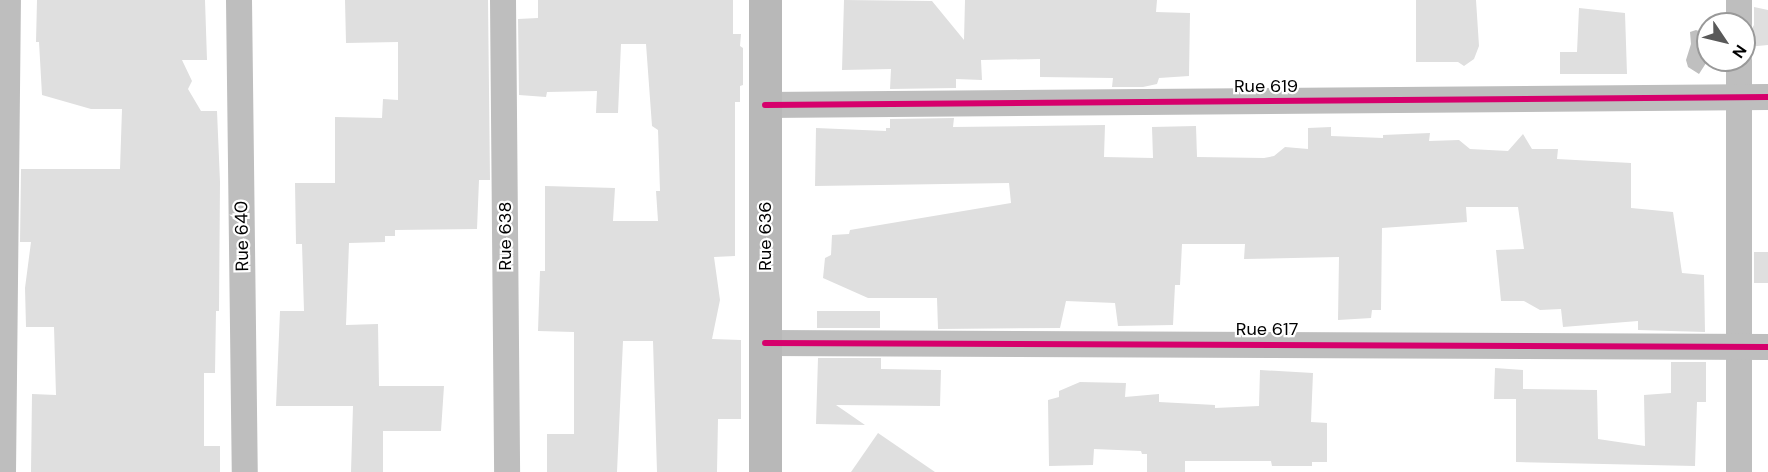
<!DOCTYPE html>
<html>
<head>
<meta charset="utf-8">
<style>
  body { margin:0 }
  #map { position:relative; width:1768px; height:472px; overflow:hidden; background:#fff; font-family:"DM Sans",sans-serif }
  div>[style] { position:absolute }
  .water>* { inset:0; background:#bfbfbf }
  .building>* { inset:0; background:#dfdfdf; transform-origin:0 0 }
  .street>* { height:26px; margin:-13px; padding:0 13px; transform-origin:13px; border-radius:13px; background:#bebebe }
  .secondary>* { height:33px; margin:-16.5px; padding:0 16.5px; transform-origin:16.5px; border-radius:16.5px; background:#b8b8b8 }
  .cycleway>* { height:6px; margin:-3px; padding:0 3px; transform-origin:3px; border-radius:3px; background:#d6006c }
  span { translate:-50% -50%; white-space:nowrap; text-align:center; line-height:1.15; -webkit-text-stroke:4.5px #fff; paint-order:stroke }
  .street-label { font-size:18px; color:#000 }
  .north { position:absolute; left:1696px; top:12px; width:60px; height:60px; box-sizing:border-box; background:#fff; border:2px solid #999; border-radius:50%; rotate:125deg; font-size:16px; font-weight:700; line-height:24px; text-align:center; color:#000 }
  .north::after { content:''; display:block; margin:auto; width:21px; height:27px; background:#595959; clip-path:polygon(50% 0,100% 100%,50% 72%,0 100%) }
</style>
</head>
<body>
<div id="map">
  <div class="water">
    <i style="clip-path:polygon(1696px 30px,1704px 33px,1708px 42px,1708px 60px,1699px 74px,1688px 67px,1686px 60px,1691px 44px,1690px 32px)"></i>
  </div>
  <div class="building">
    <i style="clip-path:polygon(37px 0,205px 0,207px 60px,182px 60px,192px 81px,188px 89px,201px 111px,217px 111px,220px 182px,219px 311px,216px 311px,215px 373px,204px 373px,204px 446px,220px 446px,220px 472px,31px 472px,32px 394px,56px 395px,54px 327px,26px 327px,25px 288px,31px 242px,20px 242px,21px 169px,120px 169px,122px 109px,91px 109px,42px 95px,39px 42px,36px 42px)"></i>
    <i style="clip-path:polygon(345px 0,488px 0,490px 180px,479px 180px,477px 229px,395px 230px,395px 236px,385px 236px,385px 242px,349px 243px,346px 325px,378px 324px,379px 386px,444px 386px,441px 431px,383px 431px,383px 472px,351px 472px,353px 406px,276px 406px,280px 311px,304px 311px,302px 244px,296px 244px,295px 183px,335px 183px,335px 117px,382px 118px,383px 99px,398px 100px,398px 42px,346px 43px)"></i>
    <i style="clip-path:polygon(538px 0,733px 0,733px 34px,741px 34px,740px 46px,743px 48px,743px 85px,740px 86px,740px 102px,735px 102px,735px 256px,714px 257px,720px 300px,712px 339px,741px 340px,741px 419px,718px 419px,717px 472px,657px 472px,653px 341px,623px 341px,617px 472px,547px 472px,547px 434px,574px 434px,574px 332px,538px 331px,540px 271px,545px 271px,545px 186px,615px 188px,613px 221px,658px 221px,656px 191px,660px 191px,658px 130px,652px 126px,646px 44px,621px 44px,618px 113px,596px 113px,597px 91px,547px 92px,546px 97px,519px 95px,518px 19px,538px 18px)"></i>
    <i style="clip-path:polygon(844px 0,932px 1px,964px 40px,965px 0,1157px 0,1156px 12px,1190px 13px,1189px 76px,1159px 78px,1157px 84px,1143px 87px,1112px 87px,1113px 78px,1040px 77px,1040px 59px,981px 60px,982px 80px,956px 79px,956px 88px,890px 89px,891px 69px,842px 70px)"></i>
    <i style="clip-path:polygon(1416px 0,1476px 0,1479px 46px,1474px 59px,1464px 66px,1458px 62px,1416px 62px)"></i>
    <i style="clip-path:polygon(1754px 7px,1768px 10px,1768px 45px,1747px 47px,1747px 37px,1754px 25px)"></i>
    <i style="clip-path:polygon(1579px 8px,1625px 13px,1627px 74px,1560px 74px,1560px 52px,1577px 52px)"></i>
    <i style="clip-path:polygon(954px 118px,953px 127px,1105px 125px,1104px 157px,1153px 158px,1152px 127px,1196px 126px,1197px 157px,1264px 158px,1274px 156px,1285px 147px,1308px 149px,1308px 128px,1331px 127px,1331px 136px,1383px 138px,1383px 135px,1430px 133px,1429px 141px,1459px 140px,1470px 149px,1508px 151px,1523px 134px,1532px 149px,1558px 149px,1557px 159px,1631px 163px,1631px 208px,1673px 212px,1682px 273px,1704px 275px,1705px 332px,1638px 330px,1638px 321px,1563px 327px,1561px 309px,1540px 310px,1524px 301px,1501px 301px,1496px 250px,1524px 249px,1518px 207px,1466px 207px,1467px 222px,1382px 228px,1381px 310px,1372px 310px,1371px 318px,1338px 320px,1339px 257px,1244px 259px,1245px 244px,1182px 244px,1180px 285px,1175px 285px,1173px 325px,1118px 326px,1115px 303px,1066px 301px,1060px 328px,938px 329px,937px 298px,868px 298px,823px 278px,825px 258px,831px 255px,832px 235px,849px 234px,850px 230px,1011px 203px,1009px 183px,815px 186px,816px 128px,886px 131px,886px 128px,890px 128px,890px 119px)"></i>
    <i style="left:1768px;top:252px;width:31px;height:14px;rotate:90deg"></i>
    <i style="left:880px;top:311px;width:17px;height:63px;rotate:90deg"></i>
    <i style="clip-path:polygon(818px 358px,881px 358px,881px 369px,941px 370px,940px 406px,836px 405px,865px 425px,816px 424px)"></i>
    <i style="clip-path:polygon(1671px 362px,1706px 362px,1706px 402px,1697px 402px,1695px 466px,1516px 462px,1516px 399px,1494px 399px,1495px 368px,1523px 370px,1523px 389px,1597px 390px,1598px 439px,1645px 446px,1644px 395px,1671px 393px)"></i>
    <i style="clip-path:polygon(1260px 370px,1313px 373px,1311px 422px,1327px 423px,1327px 462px,1312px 462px,1312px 466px,1272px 466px,1271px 461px,1185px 461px,1185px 472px,1147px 472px,1147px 454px,1142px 454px,1141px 451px,1094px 449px,1093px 465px,1049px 466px,1048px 400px,1059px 397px,1059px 391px,1080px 382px,1126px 383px,1125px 397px,1159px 394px,1159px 402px,1215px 405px,1215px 408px,1259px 406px)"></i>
    <i style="clip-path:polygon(878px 433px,935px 472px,851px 472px)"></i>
  </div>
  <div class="street">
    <i style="left:239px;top:0;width:472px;rotate:89.3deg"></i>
    <i style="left:503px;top:0;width:472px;rotate:89.5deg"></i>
    <i style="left:1739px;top:0;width:24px;rotate:90deg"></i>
    <i style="left:1739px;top:60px;width:412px;rotate:90deg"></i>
    <i style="left:765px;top:105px;width:1003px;rotate:-0.46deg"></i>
    <i style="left:765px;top:343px;width:1003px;rotate:0.23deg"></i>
    <i style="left:3px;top:472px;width:472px;rotate:-89.4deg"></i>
  </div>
  <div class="secondary">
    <i style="left:765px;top:0;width:472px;rotate:90deg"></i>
  </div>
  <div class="cycleway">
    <i style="left:765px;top:105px;width:1003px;rotate:-0.46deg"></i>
    <i style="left:765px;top:343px;width:1003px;rotate:0.23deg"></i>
  </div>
  <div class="street-label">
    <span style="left:1266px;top:86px">Rue 619</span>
    <span style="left:242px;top:236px;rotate:-91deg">Rue 640</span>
    <span style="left:505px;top:236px;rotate:-90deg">Rue 638</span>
    <span style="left:765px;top:236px;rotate:-90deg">Rue 636</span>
    <span style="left:1267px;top:329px">Rue 617</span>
  </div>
  <div class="north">N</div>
</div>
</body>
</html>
